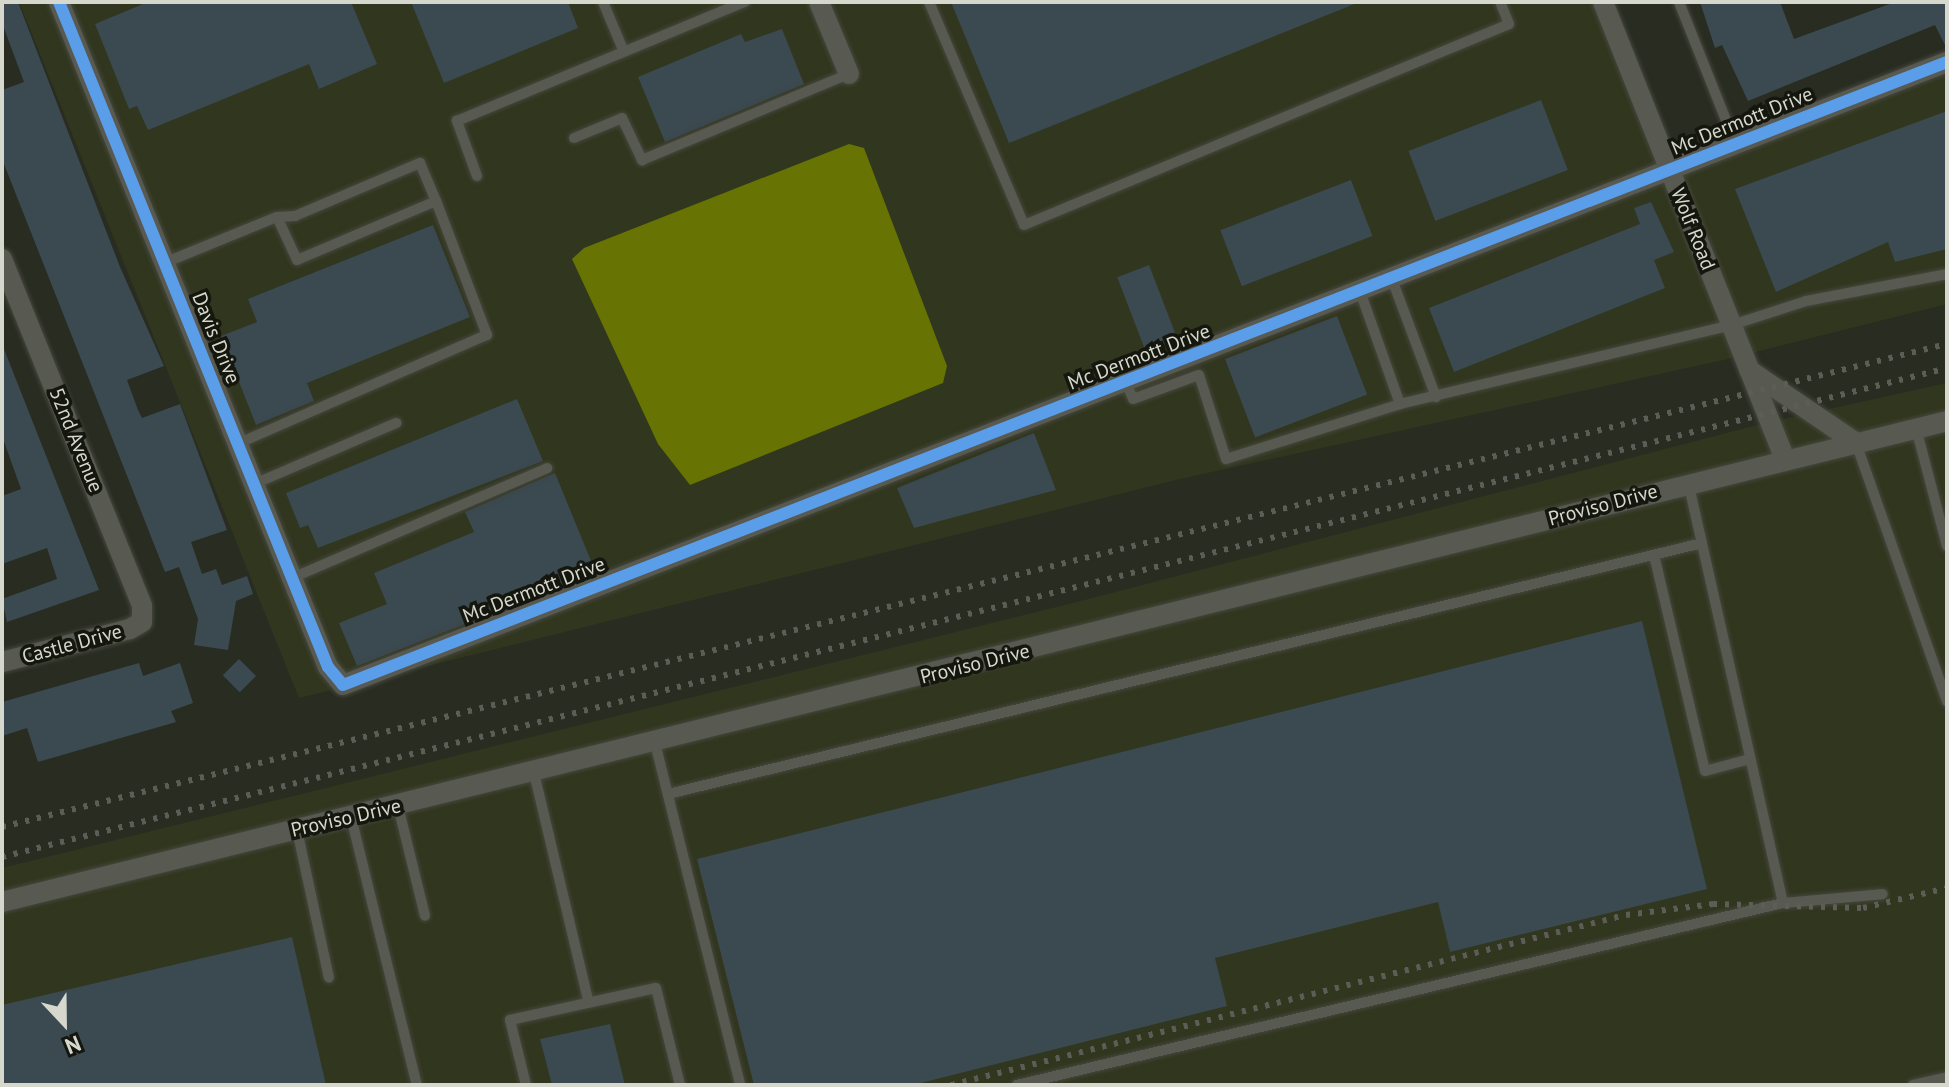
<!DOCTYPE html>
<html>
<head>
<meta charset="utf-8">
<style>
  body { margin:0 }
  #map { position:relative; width:1949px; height:1087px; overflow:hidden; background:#292c21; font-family:"PT Sans",sans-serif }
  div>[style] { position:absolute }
  .built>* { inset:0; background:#31361e }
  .water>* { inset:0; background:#677303 }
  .building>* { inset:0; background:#3b4950; transform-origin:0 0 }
  .roads { filter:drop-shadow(0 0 2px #45473d) drop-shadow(0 0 2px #45473d) }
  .lane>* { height:10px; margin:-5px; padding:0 5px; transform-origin:5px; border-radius:5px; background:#585a52 }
  .street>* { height:20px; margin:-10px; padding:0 10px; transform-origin:10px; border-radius:10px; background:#585a52 }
  .rail>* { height:6px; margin-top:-3px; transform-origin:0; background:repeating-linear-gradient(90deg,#5c5d57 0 4px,transparent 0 12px) }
  .cycleway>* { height:12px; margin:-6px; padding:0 6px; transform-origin:6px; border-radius:6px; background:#5a9eea }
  span { translate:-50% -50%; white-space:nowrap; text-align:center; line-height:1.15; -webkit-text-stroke:7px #15170f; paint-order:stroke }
  .street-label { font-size:20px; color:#d6d8cd }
  .frame { position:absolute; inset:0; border:4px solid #d6d8cd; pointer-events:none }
  .north { position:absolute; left:24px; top:983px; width:80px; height:80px; -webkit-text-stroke:6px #15170f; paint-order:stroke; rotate:158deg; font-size:22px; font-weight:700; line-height:32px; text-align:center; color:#d6d8cd }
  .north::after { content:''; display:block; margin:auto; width:28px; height:36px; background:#d6d8cd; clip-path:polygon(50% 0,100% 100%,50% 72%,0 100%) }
</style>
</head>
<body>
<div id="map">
  <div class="built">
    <i style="clip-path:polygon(19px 2px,1593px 2px,1737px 357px,1180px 479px,299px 698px)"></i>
    <i style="clip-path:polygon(1947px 69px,1947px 304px,1751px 353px,1676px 176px)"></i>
    <i style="clip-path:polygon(1947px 383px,1947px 1085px,2px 1085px,2px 868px,1073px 603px,1761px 424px)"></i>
  </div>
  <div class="water">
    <i style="clip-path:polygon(849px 144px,864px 148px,947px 366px,943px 383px,690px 485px,658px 444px,572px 259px,584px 248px)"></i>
  </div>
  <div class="building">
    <i style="clip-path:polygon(2px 2px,18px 2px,120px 267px,164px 366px,127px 380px,138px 410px,142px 418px,180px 404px,227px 530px,191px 542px,202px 574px,216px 569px,222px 585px,247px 576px,253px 594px,236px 601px,228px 650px,194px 645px,198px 619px,179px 567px,165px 572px,2px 159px,2px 90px,24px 82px,2px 23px)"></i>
    <i style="clip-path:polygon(148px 2px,351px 2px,377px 64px,319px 89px,309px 64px,148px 130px,137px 106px,129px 109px,95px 24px)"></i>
    <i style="clip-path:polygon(411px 2px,568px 2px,578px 28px,444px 83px)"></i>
    <i style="clip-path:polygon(951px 2px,1357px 2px,1357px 3px,1009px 143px)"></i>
    <i style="clip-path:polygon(1700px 2px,1780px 2px,1794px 39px,1895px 2px,1947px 2px,1947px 49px,1935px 25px,1748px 101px,1722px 45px,1715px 48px)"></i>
    <i style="clip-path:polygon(782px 29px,804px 84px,665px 142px,638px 77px,741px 34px,745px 42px)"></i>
    <i style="left:1541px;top:100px;width:75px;height:142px;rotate:69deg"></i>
    <i style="clip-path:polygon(1947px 111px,1947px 249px,1895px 262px,1888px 242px,1776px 292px,1735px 189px)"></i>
    <i style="left:1351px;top:180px;width:60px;height:140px;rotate:69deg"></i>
    <i style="clip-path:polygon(1651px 202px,1674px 252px,1654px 260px,1665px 288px,1454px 372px,1429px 308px,1640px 224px,1634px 208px)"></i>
    <i style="clip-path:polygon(433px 225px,470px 317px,307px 383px,314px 401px,256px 425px,221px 336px,257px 322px,248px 299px)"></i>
    <i style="left:1149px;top:265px;width:79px;height:34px;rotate:69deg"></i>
    <i style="left:1337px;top:316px;width:84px;height:120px;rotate:69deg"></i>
    <i style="clip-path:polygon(4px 349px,99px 590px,7px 622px,2px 599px,57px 579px,47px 548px,2px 564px,2px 496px,21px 489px,2px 436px)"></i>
    <i style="clip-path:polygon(517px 399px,543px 461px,318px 548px,308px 525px,300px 528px,286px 493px)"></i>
    <i style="clip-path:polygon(1034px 433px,1056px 490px,914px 528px,897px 488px)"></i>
    <i style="clip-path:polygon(555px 473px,596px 573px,357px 666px,339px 623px,387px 604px,374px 573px,474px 532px,465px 512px)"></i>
    <i style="clip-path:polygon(1642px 621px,1707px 889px,1450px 952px,1438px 902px,1215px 958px,1227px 1006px,913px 1085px,754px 1085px,697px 859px)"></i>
    <i style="left:239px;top:659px;width:24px;height:23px;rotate:45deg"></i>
    <i style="clip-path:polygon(139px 663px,143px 676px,180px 663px,193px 703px,171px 711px,176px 722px,38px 762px,27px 728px,2px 736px,2px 702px)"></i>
    <i style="clip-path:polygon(292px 937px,326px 1085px,2px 1085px,2px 1005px)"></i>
    <i style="clip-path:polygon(610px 1024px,625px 1085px,552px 1085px,540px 1039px)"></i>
  </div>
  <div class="roads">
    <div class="lane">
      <i style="left:603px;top:2px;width:54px;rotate:67.2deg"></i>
      <i style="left:929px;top:2px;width:242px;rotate:66.9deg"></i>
      <i style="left:1024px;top:225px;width:525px;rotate:-22.51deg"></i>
      <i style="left:1509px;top:24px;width:24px;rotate:-112deg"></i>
      <i style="left:1679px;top:2px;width:154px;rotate:68.3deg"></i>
      <i style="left:574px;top:138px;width:52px;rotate:-22.6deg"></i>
      <i style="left:622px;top:118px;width:47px;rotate:64.5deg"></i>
      <i style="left:642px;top:160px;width:224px;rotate:-22.6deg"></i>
      <i style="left:477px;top:176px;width:59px;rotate:-110deg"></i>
      <i style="left:457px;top:121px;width:312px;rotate:-22.5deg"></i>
      <i style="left:164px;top:263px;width:122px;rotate:-22.2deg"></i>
      <i style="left:277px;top:217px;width:18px;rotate:-3deg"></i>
      <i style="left:295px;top:216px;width:136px;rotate:-23deg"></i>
      <i style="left:420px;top:163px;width:41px;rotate:67.2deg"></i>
      <i style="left:436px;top:201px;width:151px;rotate:157deg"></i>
      <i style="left:297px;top:260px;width:47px;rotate:-114.9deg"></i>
      <i style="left:1393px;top:282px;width:123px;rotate:69.5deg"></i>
      <i style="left:1361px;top:294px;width:117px;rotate:70.5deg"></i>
      <i style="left:1126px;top:383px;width:17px;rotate:66deg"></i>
      <i style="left:1133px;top:399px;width:70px;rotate:-20deg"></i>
      <i style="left:1199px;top:375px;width:88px;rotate:72.2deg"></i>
      <i style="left:1226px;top:459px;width:182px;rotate:-17.5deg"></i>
      <i style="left:1400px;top:404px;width:341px;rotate:-13.4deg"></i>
      <i style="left:1732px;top:325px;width:78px;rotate:-18deg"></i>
      <i style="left:1806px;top:301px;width:144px;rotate:-10.8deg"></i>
      <i style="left:1916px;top:428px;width:122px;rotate:75.3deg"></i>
      <i style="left:1856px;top:443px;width:274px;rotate:70.6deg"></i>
      <i style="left:237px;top:444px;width:273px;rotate:-23.6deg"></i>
      <i style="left:487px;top:335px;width:143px;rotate:-110.8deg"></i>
      <i style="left:254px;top:484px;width:155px;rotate:-23.2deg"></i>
      <i style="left:1654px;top:555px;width:222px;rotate:76.7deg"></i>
      <i style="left:1705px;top:771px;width:47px;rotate:-14.9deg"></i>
      <i style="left:292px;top:578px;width:278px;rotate:-23.3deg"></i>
      <i style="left:655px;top:743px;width:352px;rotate:76deg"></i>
      <i style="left:534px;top:773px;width:236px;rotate:76.6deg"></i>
      <i style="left:668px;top:794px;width:1064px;rotate:-13.64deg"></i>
      <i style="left:398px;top:806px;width:113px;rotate:76.2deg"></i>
      <i style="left:351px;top:817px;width:276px;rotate:76.2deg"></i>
      <i style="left:297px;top:830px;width:151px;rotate:77.8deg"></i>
      <i style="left:1783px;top:903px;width:100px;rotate:-5.1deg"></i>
      <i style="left:526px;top:1085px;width:67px;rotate:-103.8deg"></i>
      <i style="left:510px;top:1020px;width:149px;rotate:-12.4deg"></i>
      <i style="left:656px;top:988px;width:100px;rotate:76.1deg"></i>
      <i style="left:1017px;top:1085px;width:787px;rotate:-13.37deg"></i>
      <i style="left:1783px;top:903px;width:428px;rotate:-102.7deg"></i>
      <i style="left:1913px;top:1085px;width:35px;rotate:-13deg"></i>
    </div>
    <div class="street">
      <i style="left:59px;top:2px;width:717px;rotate:67.98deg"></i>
      <i style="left:328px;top:667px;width:23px;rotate:50deg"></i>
      <i style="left:343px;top:685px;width:1721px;rotate:-21.23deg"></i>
      <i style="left:819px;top:2px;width:78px;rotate:67.4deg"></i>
      <i style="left:1603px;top:2px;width:490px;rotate:68.3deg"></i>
      <i style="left:2px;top:259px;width:374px;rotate:68deg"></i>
      <i style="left:142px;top:606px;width:16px;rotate:90deg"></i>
      <i style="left:142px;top:622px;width:14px;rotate:150deg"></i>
      <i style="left:130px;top:629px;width:132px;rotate:165.5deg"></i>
      <i style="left:1749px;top:370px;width:128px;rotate:34.2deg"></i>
      <i style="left:2px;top:902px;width:2004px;rotate:-13.89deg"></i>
    </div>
  </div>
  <div class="rail">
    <i style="left:2px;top:827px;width:2004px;rotate:-13.95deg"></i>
    <i style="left:2px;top:857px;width:2006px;rotate:-14.11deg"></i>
    <i style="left:951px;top:1085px;width:696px;rotate:-14.14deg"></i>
    <i style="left:1626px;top:915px;width:88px;rotate:-7.2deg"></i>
    <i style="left:1713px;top:904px;width:150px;rotate:1.5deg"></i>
    <i style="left:1863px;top:908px;width:86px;rotate:-13.4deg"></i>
  </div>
  <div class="cycleway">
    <i style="left:59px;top:2px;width:717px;rotate:67.98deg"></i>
    <i style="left:328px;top:667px;width:23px;rotate:50deg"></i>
    <i style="left:343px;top:685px;width:1721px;rotate:-21.23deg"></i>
  </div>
  <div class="street-label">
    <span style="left:1742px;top:121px;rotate:-22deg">Mc Dermott Drive</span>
    <span style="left:1693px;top:229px;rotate:68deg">Wolf Road</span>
    <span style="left:216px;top:338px;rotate:68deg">Davis Drive</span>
    <span style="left:1139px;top:357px;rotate:-21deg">Mc Dermott Drive</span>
    <span style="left:76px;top:440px;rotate:68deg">52nd Avenue</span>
    <span style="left:1603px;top:505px;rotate:-15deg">Proviso Drive</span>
    <span style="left:534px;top:590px;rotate:-21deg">Mc Dermott Drive</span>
    <span style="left:72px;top:644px;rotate:-15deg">Castle Drive</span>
    <span style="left:975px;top:664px;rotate:-14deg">Proviso Drive</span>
    <span style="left:346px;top:818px;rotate:-13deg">Proviso Drive</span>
  </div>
  <div class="frame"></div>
  <div class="north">N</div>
</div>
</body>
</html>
